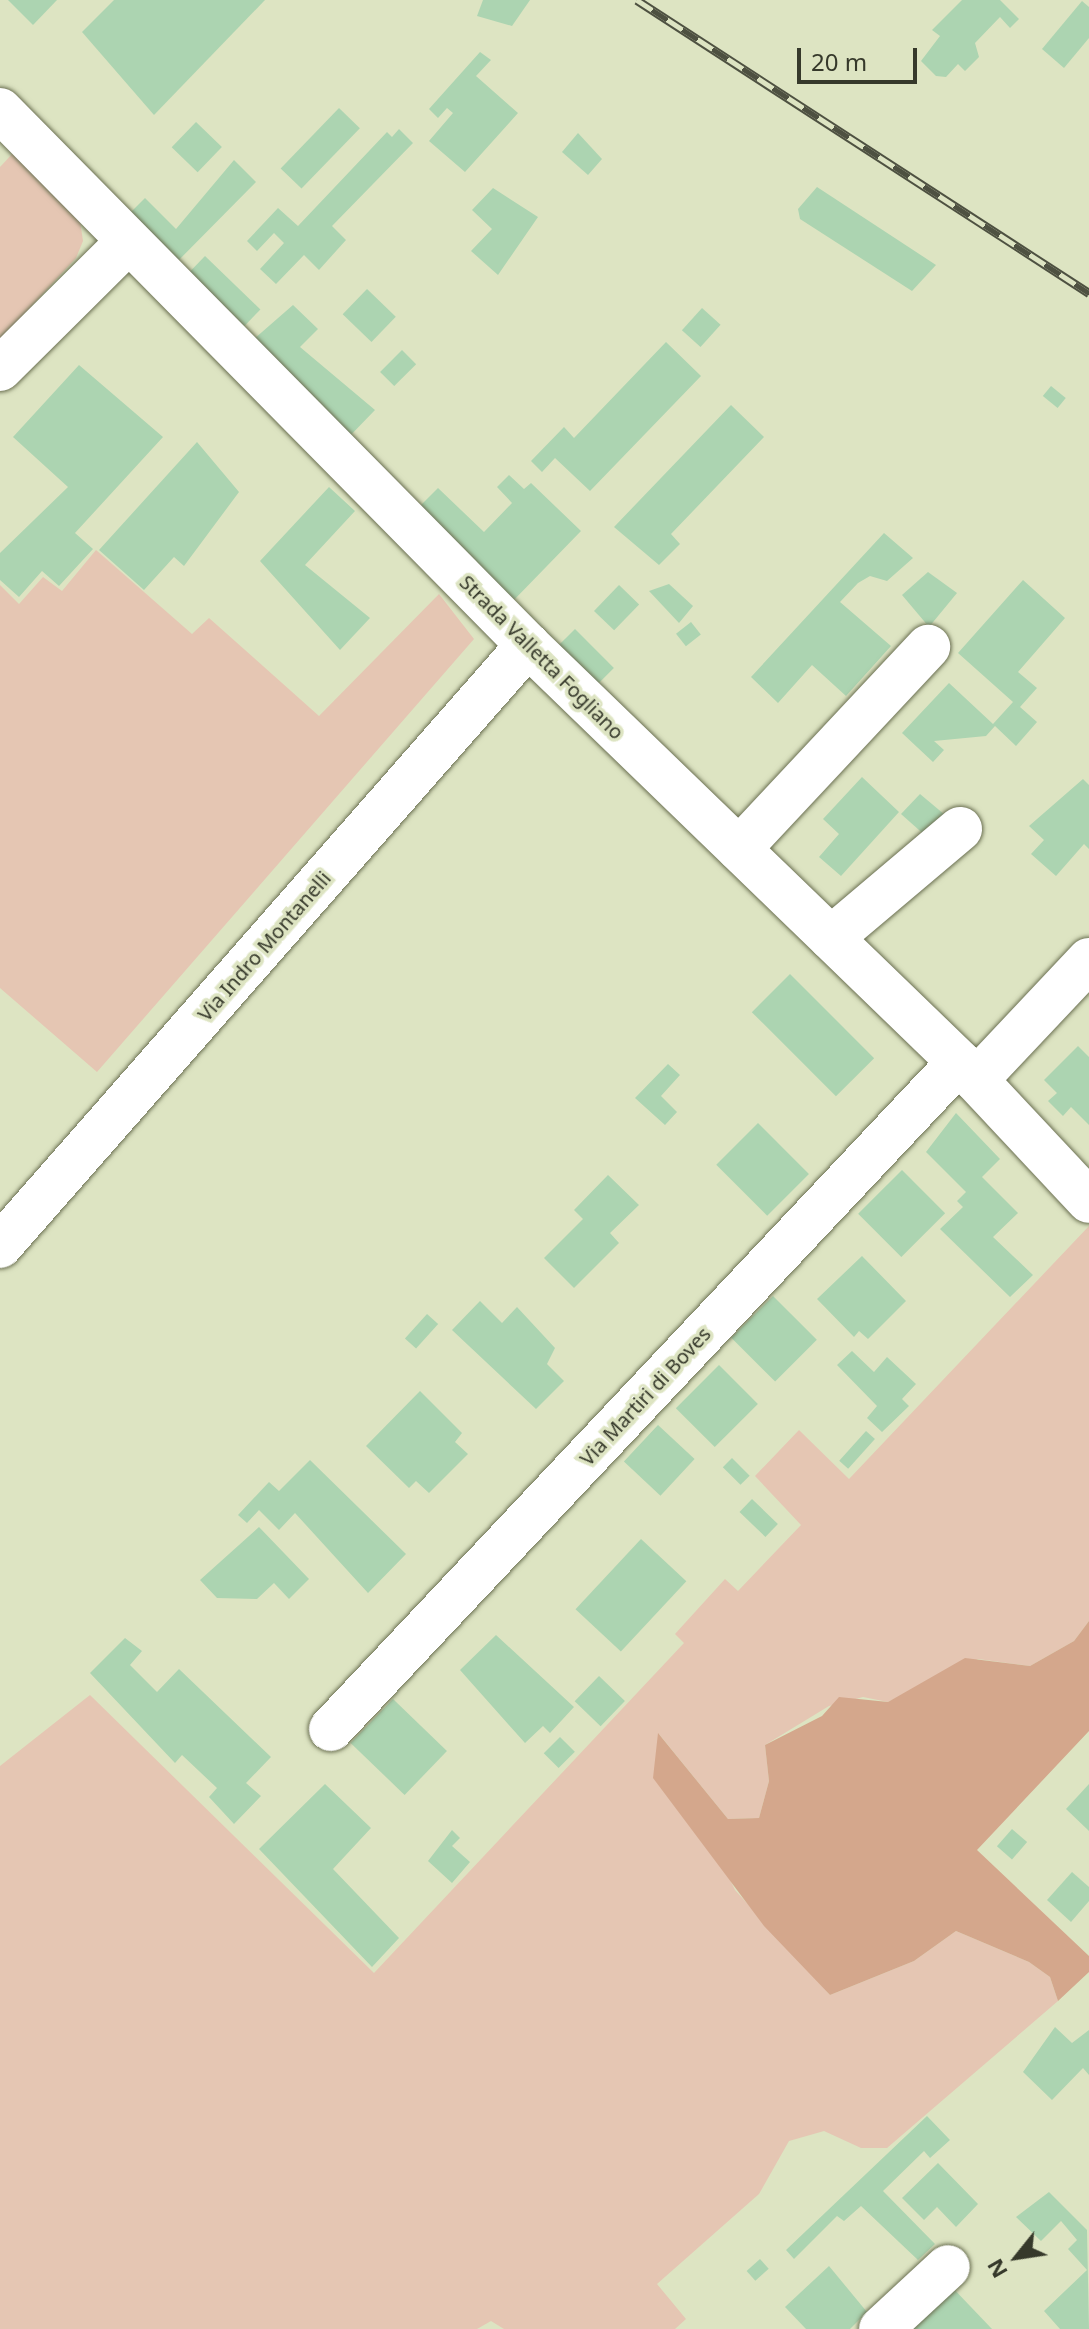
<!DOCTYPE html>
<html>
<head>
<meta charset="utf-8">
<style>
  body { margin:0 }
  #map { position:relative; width:1089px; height:2329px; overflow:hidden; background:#dde4c2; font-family:"Noto Sans",sans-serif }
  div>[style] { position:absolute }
  .green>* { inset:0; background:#e5c6b3 }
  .forest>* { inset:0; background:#d4a78c }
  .building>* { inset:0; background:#acd4b1; transform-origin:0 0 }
  .roads { filter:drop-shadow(0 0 2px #6b7052) drop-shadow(0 0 2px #6b7052) }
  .minor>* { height:44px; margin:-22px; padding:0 22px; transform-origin:22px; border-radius:22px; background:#fff }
  .rail>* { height:9px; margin-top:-4.5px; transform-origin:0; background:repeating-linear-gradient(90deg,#dde4c2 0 18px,#4e5141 0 36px); box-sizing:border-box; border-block:2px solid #4e5141 }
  span { translate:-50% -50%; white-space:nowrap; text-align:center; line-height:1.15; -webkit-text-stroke:7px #dde4c2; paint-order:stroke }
  .street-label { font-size:20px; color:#36392b }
  .north { position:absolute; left:977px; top:2217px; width:80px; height:80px; -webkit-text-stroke:6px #dde4c2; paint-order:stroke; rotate:240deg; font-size:22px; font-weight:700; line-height:32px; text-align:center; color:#36392b }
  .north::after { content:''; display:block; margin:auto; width:28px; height:36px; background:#36392b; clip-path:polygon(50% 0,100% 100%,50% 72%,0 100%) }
  .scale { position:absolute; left:797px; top:48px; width:120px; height:36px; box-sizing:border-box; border:4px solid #36392b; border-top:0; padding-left:10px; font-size:24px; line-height:28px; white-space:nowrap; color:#36392b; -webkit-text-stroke:6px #dde4c2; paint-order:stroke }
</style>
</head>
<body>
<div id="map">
  <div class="green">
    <i style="clip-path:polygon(14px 152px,80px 221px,83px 241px,76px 258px,0 340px,0 167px)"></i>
    <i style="clip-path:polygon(96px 550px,192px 634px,209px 618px,319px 716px,439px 594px,474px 639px,97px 1072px,0 988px,0 585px,19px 604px,43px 577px,62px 591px)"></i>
    <i style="clip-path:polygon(1089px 1226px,1089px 1621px,1074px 1641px,1030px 1666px,978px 1659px,888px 1702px,863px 1697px,829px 1706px,765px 1745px,769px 1781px,759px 1818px,728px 1819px,659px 1734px,735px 1890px,830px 1995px,914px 1961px,956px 1931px,1029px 1962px,1050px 1977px,1058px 2001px,887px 2148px,861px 2148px,824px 2131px,789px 2141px,759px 2194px,657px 2284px,686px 2319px,675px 2329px,504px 2329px,491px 2321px,477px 2329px,0 2329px,0 1766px,90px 1695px,374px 1973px,684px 1643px,675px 1634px,725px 1579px,738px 1591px,801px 1525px,755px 1476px,799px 1430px,849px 1479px)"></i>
  </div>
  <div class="forest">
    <i style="clip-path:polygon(1089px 1621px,1089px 1731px,977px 1850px,1089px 1956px,1089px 1972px,1058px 2001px,1050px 1977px,1029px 1962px,956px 1931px,914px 1961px,830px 1995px,764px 1926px,653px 1778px,658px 1733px,728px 1819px,759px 1818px,769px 1781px,765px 1745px,822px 1716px,839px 1697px,888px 1702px,965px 1658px,1030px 1666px,1074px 1641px)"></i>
  </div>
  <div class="building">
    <i style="clip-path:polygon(8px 0,57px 0,33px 25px)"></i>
    <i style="clip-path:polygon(114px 0,265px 0,154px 115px,82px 32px)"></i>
    <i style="clip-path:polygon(483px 0,530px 0,512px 26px,477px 16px)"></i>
    <i style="clip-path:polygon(962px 0,1000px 0,1019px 19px,1010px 28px,1000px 17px,975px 43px,979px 57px,965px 71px,958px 64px,946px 77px,936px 76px,921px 61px,940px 36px,932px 30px)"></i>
    <i style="clip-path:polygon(1082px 1px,1089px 7px,1089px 38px,1064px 68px,1042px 49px)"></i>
    <i style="clip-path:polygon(480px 52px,491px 60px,476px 76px,518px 113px,465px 172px,429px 141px,453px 113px,447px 108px,438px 118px,429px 109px)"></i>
    <i style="left:339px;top:108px;width:29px;height:84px;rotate:44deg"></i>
    <i style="left:196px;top:122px;width:36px;height:35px;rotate:44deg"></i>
    <i style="clip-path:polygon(399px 129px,413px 143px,332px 226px,346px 240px,319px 270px,304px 255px,276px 284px,260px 269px,284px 243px,274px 233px,257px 251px,247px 241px,278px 208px,298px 226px,387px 132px,392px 137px)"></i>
    <i style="clip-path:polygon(578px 133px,602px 159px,588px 175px,562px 152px)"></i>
    <i style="clip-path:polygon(234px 160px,256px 182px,170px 269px,122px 221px,145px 198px,176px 229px)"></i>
    <i style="clip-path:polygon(817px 187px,936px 265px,912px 291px,800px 219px,798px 209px)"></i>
    <i style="clip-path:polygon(493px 188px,538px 217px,498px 275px,471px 251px,492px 229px,472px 210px)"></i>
    <i style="left:205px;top:256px;width:77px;height:34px;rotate:44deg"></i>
    <i style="left:367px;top:289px;width:40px;height:35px;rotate:44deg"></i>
    <i style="clip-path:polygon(293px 305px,318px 329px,300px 347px,375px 410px,345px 441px,246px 346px)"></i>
    <i style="left:702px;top:308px;width:25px;height:30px;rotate:42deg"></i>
    <i style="clip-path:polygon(666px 342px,701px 376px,590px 491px,555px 458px,542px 472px,531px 461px,564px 427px,574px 438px)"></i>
    <i style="left:402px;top:350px;width:20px;height:31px;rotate:45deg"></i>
    <i style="clip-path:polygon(79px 365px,163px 437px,75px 533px,93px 549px,59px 586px,42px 571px,19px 597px,0 580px,0 553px,68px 487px,13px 437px)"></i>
    <i style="left:1051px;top:386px;width:19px;height:13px;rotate:39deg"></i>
    <i style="clip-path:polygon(731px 405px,764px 437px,671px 534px,680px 544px,659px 565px,614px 527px)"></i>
    <i style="clip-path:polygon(197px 442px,239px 492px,184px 566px,174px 557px,144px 590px,99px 550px)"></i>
    <i style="clip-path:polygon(509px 475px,524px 489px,531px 483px,581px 531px,511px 603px,415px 511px,438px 488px,484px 532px,512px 503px,497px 487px)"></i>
    <i style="clip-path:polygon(329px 487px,355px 511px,305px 565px,370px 618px,340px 650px,260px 561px)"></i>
    <i style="clip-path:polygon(884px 533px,913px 558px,887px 581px,870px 576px,858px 583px,840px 602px,891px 646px,846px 696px,812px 665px,778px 703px,751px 677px)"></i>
    <i style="clip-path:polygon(928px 572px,957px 593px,929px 627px,902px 595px)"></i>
    <i style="clip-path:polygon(1023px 580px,1065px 618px,1018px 672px,1037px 688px,1020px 707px,1037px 722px,1016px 746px,995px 726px,986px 736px,934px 741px,944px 750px,933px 762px,902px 733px,949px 683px,993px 724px,1013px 702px,958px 653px)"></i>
    <i style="clip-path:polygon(669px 584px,693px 606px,679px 623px,649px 591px)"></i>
    <i style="left:619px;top:585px;width:28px;height:36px;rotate:44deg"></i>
    <i style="left:691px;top:622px;width:16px;height:19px;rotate:52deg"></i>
    <i style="left:575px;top:629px;width:55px;height:28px;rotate:45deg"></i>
    <i style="clip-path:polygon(862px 777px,899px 812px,841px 876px,819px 857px,839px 834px,823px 819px)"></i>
    <i style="clip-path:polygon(1083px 779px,1089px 785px,1089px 849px,1084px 844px,1056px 876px,1031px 854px,1044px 840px,1029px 826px)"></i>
    <i style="clip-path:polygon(920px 794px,951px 820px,928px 838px,901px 814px)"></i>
    <i style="left:790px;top:974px;width:119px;height:54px;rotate:45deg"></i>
    <i style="clip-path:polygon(1078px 1046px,1089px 1057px,1089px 1125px,1071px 1107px,1063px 1116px,1048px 1101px,1057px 1093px,1044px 1080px)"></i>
    <i style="clip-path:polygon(668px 1064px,680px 1075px,661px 1096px,677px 1112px,665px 1125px,635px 1098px)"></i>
    <i style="clip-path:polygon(956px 1113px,1000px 1159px,982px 1177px,1018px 1213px,993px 1237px,1033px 1275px,1010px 1297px,940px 1229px,963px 1207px,957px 1201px,966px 1192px,926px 1152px)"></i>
    <i style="left:758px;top:1123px;width:72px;height:59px;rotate:45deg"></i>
    <i style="left:902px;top:1170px;width:61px;height:62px;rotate:45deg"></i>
    <i style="clip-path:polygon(608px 1175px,639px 1205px,610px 1233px,619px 1243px,574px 1288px,544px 1258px,583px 1219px,574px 1210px)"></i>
    <i style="clip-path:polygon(862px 1256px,906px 1301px,868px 1339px,859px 1331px,854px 1337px,817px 1299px)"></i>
    <i style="left:773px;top:1296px;width:62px;height:59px;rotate:45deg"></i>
    <i style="clip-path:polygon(480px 1301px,502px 1323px,517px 1307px,555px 1348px,547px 1364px,564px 1381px,536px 1409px,452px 1330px)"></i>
    <i style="left:427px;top:1314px;width:15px;height:33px;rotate:42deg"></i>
    <i style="clip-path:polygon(852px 1351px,874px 1372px,887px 1357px,916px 1384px,902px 1399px,909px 1406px,882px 1432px,867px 1418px,877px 1406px,837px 1365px)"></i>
    <i style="left:719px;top:1365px;width:55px;height:61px;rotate:45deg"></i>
    <i style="clip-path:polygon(420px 1391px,462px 1433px,455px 1442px,468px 1454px,429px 1493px,416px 1481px,409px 1488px,366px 1446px)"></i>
    <i style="left:658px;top:1425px;width:50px;height:50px;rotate:43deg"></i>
    <i style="left:866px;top:1431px;width:12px;height:40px;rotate:42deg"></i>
    <i style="left:732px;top:1458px;width:25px;height:13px;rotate:45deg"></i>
    <i style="clip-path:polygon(310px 1460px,406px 1554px,368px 1593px,295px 1513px,279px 1530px,259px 1510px,247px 1523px,238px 1515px,269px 1482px,279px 1491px)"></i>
    <i style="left:752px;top:1499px;width:36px;height:18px;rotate:44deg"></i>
    <i style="clip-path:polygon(259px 1527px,309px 1579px,289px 1599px,274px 1583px,257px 1599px,217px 1598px,200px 1580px)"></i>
    <i style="left:641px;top:1539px;width:62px;height:96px;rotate:43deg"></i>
    <i style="clip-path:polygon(496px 1635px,574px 1707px,550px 1733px,543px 1726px,525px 1743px,460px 1670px)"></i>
    <i style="clip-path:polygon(125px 1638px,142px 1651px,130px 1665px,157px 1692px,179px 1669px,271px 1757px,246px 1783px,261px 1796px,234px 1824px,209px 1797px,217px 1788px,182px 1755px,175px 1763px,90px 1673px)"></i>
    <i style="left:599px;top:1676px;width:36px;height:35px;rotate:44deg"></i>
    <i style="left:393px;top:1699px;width:75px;height:61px;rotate:44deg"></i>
    <i style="left:560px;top:1737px;width:21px;height:23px;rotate:45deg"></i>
    <i style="clip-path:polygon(325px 1784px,371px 1828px,333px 1869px,399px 1938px,372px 1967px,259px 1849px)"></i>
    <i style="clip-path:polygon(1089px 1784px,1089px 1831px,1066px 1809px)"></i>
    <i style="left:1012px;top:1829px;width:20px;height:23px;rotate:41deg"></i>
    <i style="clip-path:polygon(452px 1830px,460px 1838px,452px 1846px,470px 1862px,452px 1883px,428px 1861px)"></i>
    <i style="clip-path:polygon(1072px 1872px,1089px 1887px,1089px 1901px,1071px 1922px,1047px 1900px)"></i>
    <i style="clip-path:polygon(1055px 2027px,1072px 2043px,1089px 2030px,1089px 2075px,1083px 2068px,1052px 2100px,1023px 2072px)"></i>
    <i style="clip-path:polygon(927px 2116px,950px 2140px,930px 2158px,924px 2151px,883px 2191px,935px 2244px,918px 2260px,861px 2206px,844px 2221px,837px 2216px,794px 2259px,786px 2250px)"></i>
    <i style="clip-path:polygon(938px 2163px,978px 2204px,956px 2227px,937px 2207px,924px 2220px,902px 2198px)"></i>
    <i style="clip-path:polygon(1049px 2192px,1087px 2230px,1089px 2329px,1060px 2329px,1044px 2311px,1087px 2270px,1068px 2249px,1077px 2240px,1061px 2221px,1041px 2241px,1016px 2217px)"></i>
    <i style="left:760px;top:2259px;width:13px;height:18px;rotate:48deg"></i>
    <i style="clip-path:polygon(829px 2266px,867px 2312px,850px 2329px,806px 2329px,785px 2307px)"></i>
    <i style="clip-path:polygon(949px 2284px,992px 2329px,902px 2329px)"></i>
  </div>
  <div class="roads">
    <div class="minor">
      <i style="left:0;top:110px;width:752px;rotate:45.38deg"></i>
      <i style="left:528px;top:645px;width:600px;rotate:44.05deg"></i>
      <i style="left:959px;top:1062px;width:190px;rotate:46.9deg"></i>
      <i style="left:0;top:369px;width:180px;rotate:-44.8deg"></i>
      <i style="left:739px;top:849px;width:277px;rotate:-46.9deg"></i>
      <i style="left:831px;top:938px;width:169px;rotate:-40.2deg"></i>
      <i style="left:976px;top:1080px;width:165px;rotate:-46.7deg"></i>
      <i style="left:0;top:1246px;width:800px;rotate:-48.7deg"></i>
      <i style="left:331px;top:1729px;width:916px;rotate:-46.72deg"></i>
      <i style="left:881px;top:2329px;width:91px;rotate:-42.8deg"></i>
    </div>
  </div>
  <div class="rail">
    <i style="left:637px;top:0;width:539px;rotate:32.95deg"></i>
  </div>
  <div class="street-label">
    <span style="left:542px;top:657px;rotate:45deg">Strada Valletta Fogliano</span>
    <span style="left:264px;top:946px;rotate:-49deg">Via Indro Montanelli</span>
    <span style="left:645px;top:1396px;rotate:-47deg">Via Martiri di Boves</span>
  </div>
  <div class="north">N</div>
  <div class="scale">20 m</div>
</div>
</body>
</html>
